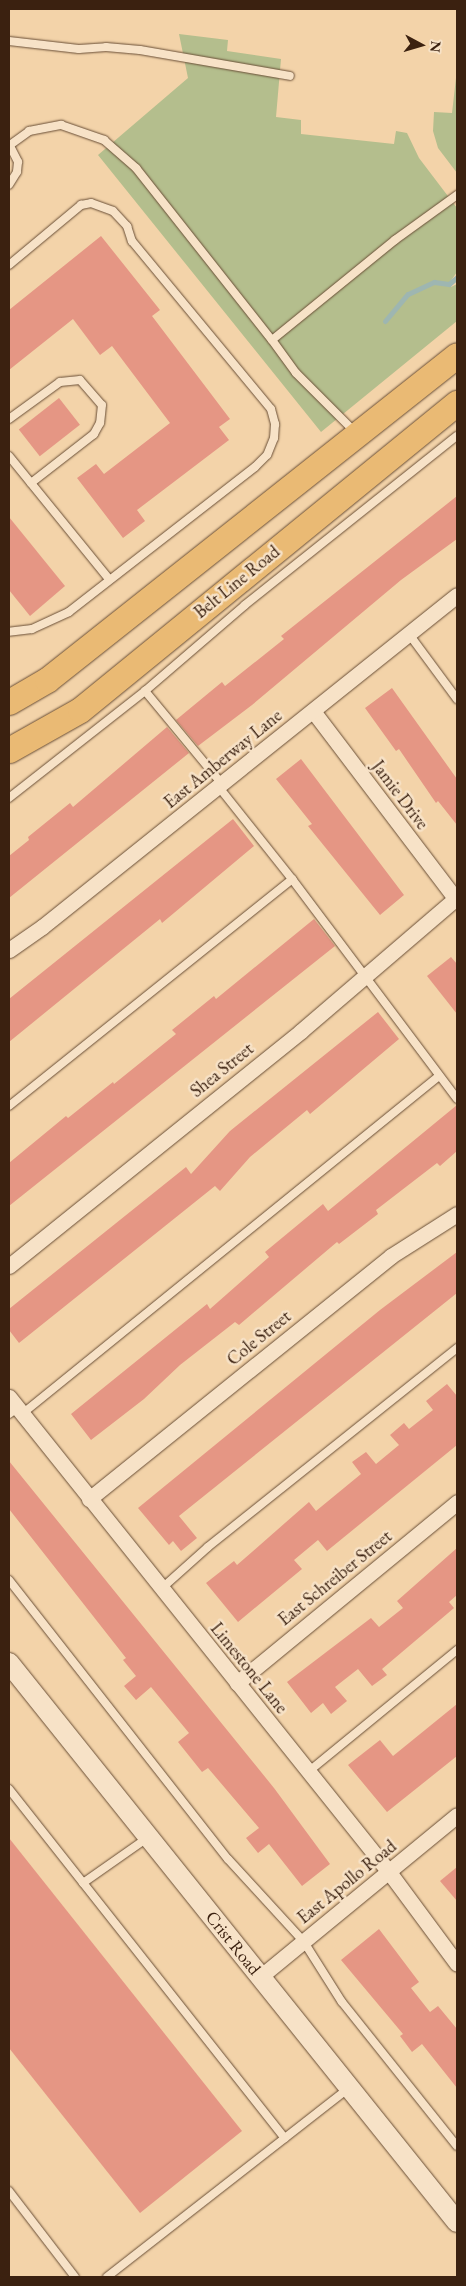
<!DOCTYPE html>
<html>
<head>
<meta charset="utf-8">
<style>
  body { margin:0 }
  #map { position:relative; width:466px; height:2286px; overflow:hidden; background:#f3d3a9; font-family:"EB Garamond",serif }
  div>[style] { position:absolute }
  .green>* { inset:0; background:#b4be8d }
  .stream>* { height:5px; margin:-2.5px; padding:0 2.5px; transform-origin:2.5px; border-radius:2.5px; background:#9eb6b1 }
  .building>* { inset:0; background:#e59684; transform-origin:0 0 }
  .roads { filter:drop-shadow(0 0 1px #694e36) drop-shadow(0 0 1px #694e36) }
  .service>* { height:8px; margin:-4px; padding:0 4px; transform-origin:4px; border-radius:4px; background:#f7e2c7 }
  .minor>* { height:15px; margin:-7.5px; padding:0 7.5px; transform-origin:7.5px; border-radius:7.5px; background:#f7e2c7 }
  .tertiary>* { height:20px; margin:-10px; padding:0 10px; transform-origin:10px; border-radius:10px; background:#f7e2c7 }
  .primary>* { height:25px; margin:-12.5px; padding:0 12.5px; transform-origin:12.5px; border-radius:12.5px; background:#eaba74 }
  span { translate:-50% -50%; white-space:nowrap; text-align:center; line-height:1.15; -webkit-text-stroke:5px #f7e2c7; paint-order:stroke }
  .street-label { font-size:18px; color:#3b2110 }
  .frame { position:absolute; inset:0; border:10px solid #3b2110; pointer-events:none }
  .north { position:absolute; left:396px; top:20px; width:50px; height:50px; -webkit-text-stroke:4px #f7e2c7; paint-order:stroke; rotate:96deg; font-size:14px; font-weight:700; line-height:20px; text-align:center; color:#3b2110 }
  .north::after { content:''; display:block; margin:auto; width:18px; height:22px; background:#3b2110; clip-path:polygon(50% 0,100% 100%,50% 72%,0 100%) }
</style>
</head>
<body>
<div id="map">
  <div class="green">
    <i style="clip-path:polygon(179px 34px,228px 40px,227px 51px,281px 59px,276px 117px,301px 120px,301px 134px,394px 144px,396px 131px,407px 133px,419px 158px,457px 208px,457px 272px,450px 282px,451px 287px,457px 284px,457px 321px,321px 432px,98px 155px,188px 78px)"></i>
    <i style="clip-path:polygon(457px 69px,457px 173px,438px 148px,433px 131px,434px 112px,452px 113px)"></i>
  </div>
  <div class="stream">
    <i style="left:385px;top:321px;width:35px;rotate:-50deg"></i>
    <i style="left:408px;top:294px;width:29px;rotate:-25deg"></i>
    <i style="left:434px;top:282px;width:15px;rotate:8deg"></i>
    <i style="left:449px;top:284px;width:11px;rotate:-41deg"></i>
  </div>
  <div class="building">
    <i style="clip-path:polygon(101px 236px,160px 310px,152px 316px,230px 419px,219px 427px,229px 440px,137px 510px,145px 521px,123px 538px,77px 478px,96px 464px,104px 474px,170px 423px,112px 346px,100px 355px,73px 319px,9px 370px,9px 310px)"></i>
    <i style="left:59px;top:398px;width:34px;height:51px;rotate:52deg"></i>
    <i style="clip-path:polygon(457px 496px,457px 539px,401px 580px,252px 705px,198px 746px,176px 720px,222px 682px,225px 686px,284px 639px,281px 636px)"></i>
    <i style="clip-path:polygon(9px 517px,65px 586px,30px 616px,9px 590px)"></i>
    <i style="clip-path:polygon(392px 688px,457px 779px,457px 825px,438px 801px,436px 803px,399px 749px,396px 751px,365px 708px)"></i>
    <i style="clip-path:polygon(167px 727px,189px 753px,9px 898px,9px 856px,29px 840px,28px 837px,70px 803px,73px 807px)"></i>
    <i style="clip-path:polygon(301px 759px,404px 895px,380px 915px,308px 826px,312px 824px,276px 779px)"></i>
    <i style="clip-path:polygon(233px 819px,254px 846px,162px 923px,160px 919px,9px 1042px,9px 999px)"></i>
    <i style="clip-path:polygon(314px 919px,335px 946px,9px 1206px,9px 1163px,66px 1116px,68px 1118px,113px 1082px,114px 1084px,176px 1034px,172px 1030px,214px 996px,216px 999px)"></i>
    <i style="clip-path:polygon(451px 957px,457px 964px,457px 1014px,427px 976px)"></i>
    <i style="clip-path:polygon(378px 1012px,399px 1039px,310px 1114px,307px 1110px,250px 1157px,220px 1191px,215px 1186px,19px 1343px,9px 1330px,9px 1309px,186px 1167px,191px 1174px,230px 1131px)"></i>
    <i style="clip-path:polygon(457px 1105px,457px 1151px,440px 1166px,437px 1163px,376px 1210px,378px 1214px,339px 1244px,337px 1242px,239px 1325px,235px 1322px,180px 1365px,144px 1399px,91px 1440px,71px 1414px,207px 1304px,210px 1309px,269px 1257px,265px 1252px,323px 1204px,328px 1211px)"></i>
    <i style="clip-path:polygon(457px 1252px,457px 1293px,179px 1516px,197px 1538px,181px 1551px,173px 1541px,169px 1545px,138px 1508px,380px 1310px)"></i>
    <i style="clip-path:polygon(447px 1384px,457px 1396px,457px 1445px,327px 1551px,318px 1540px,294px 1560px,302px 1569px,238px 1622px,206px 1583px,234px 1561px,237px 1565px,309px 1502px,316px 1511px,361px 1474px,352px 1462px,366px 1452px,376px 1464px,399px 1445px,390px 1435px,404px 1423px,409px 1429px,433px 1410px,426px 1401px)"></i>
    <i style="clip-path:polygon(9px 1461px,274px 1788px,330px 1864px,302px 1886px,269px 1844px,258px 1853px,246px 1838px,259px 1828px,208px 1768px,202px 1772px,178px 1742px,189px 1733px,151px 1687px,136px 1700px,124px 1686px,136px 1676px,123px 1660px,126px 1658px,9px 1509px)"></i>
    <i style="clip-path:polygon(457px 1548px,457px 1595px,449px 1602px,454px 1608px,382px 1669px,387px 1675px,372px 1686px,358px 1669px,335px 1687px,347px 1701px,331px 1714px,323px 1703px,311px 1713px,287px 1682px,371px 1618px,379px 1627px,403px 1608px,397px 1601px)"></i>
    <i style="clip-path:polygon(457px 1704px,457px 1756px,387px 1812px,348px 1765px,380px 1740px,393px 1756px)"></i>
    <i style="clip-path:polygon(9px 1838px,242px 2131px,140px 2213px,9px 2048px)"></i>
    <i style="clip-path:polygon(457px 1867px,457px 1901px,440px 1881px)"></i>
    <i style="clip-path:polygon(379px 1929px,419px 1982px,411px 1988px,430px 2012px,438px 2006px,457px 2029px,457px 2088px,422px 2044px,412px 2052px,400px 2036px,403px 2034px,341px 1960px)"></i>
  </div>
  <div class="roads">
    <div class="service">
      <i style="left:9px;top:41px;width:70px;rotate:6.5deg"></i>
      <i style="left:79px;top:49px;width:27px;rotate:-4deg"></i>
      <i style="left:106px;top:47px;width:34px;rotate:5deg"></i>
      <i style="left:140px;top:50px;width:152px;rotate:9.8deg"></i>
      <i style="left:9px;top:144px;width:20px;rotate:63deg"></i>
      <i style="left:18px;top:162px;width:10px;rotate:96deg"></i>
      <i style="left:17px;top:172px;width:15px;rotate:122deg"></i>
      <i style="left:10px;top:145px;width:24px;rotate:-36deg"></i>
      <i style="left:29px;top:131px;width:33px;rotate:-11deg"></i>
      <i style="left:61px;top:125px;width:46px;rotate:19.2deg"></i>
      <i style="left:104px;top:140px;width:43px;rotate:41.2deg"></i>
      <i style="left:136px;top:168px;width:219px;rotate:51.7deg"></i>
      <i style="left:9px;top:265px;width:94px;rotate:-39.8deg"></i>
      <i style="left:81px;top:205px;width:10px;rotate:-11deg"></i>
      <i style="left:91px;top:203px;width:23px;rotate:20deg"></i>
      <i style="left:113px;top:211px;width:21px;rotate:47deg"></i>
      <i style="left:127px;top:226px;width:16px;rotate:72deg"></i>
      <i style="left:132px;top:241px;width:218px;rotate:50.4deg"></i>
      <i style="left:271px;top:409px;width:16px;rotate:75deg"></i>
      <i style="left:275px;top:424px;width:14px;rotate:94deg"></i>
      <i style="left:274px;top:438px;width:18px;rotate:112deg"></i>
      <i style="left:267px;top:455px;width:17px;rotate:135deg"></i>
      <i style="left:255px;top:467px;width:236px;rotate:142.1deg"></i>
      <i style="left:69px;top:612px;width:41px;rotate:155.3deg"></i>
      <i style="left:32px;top:629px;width:23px;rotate:173deg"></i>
      <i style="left:9px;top:419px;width:63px;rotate:-36deg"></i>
      <i style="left:60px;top:382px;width:20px;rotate:-6deg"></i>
      <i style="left:80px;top:380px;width:33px;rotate:49deg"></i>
      <i style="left:102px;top:405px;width:18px;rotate:96deg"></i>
      <i style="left:100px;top:423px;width:13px;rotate:119deg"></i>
      <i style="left:94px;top:434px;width:80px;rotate:142.1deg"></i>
      <i style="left:356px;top:433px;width:85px;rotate:-135deg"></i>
      <i style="left:296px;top:373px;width:41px;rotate:-126deg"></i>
      <i style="left:272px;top:340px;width:159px;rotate:-39.1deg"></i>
      <i style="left:395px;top:240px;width:77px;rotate:-36deg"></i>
      <i style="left:9px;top:456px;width:159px;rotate:50.9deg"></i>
      <i style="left:409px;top:634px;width:81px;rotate:53.6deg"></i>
      <i style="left:222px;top:784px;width:121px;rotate:-129.6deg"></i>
      <i style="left:145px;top:691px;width:132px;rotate:-40.7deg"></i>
      <i style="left:245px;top:605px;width:271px;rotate:-38.6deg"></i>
      <i style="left:218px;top:786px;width:119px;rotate:51.5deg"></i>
      <i style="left:9px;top:798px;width:173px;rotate:-38.2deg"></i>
      <i style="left:9px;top:1106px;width:363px;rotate:-38.7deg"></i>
      <i style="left:292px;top:879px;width:275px;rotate:53.1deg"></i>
      <i style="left:9px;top:1414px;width:10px;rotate:-37deg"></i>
      <i style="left:22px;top:1414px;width:537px;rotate:-39.03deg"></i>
      <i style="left:9px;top:1580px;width:355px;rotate:51.9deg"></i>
      <i style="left:228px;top:1859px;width:113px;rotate:47.5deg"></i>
      <i style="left:304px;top:1942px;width:71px;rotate:57.7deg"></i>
      <i style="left:342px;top:2002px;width:184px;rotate:51.4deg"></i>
      <i style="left:161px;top:1589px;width:63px;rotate:-41.8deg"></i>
      <i style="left:208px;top:1547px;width:319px;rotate:-38.6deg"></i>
      <i style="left:308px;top:1772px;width:193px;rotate:-39.3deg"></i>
      <i style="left:9px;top:1789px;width:445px;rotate:51.7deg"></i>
      <i style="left:83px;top:1883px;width:78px;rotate:-35.1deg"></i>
      <i style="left:9px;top:2191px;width:108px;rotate:52.5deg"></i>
      <i style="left:107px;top:2277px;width:306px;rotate:-38deg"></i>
    </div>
    <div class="minor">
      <i style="left:313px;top:711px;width:238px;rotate:52.8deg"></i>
      <i style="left:9px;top:950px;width:40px;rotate:-34.9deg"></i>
      <i style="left:42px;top:927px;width:531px;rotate:-38.66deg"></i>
      <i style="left:9px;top:1266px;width:375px;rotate:-38.8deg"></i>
      <i style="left:301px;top:1031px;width:203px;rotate:-40.6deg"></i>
      <i style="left:9px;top:1397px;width:608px;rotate:51.34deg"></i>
      <i style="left:389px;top:1872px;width:114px;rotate:53.5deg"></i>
      <i style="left:89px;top:1499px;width:388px;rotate:-38.8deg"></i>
      <i style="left:391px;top:1256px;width:78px;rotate:-32.5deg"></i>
      <i style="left:237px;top:1683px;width:285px;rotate:-39.4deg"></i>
      <i style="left:260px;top:1977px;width:255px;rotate:-39.4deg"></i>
    </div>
    <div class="tertiary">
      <i style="left:9px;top:1663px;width:716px;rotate:51.29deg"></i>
    </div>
    <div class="primary">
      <i style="left:9px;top:702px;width:44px;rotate:-30.1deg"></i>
      <i style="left:47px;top:680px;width:523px;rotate:-38.4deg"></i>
      <i style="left:9px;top:750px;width:81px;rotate:-29.4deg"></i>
      <i style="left:80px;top:710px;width:486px;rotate:-39.2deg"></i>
    </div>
  </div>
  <div class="street-label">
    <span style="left:237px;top:582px;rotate:-39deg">Belt Line Road</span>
    <span style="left:223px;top:759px;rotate:-39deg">East Amberway Lane</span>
    <span style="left:400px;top:795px;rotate:53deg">Jamie Drive</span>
    <span style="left:222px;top:1070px;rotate:-39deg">Shea Street</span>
    <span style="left:259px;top:1338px;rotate:-39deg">Cole Street</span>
    <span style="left:335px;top:1578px;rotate:-39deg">East Schreiber Street</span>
    <span style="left:249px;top:1668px;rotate:51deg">Limestone Lane</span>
    <span style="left:347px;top:1882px;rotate:-39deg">East Apollo Road</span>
    <span style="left:233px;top:1943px;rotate:51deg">Crist Road</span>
  </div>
  <div class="frame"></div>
  <div class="north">N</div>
</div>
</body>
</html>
